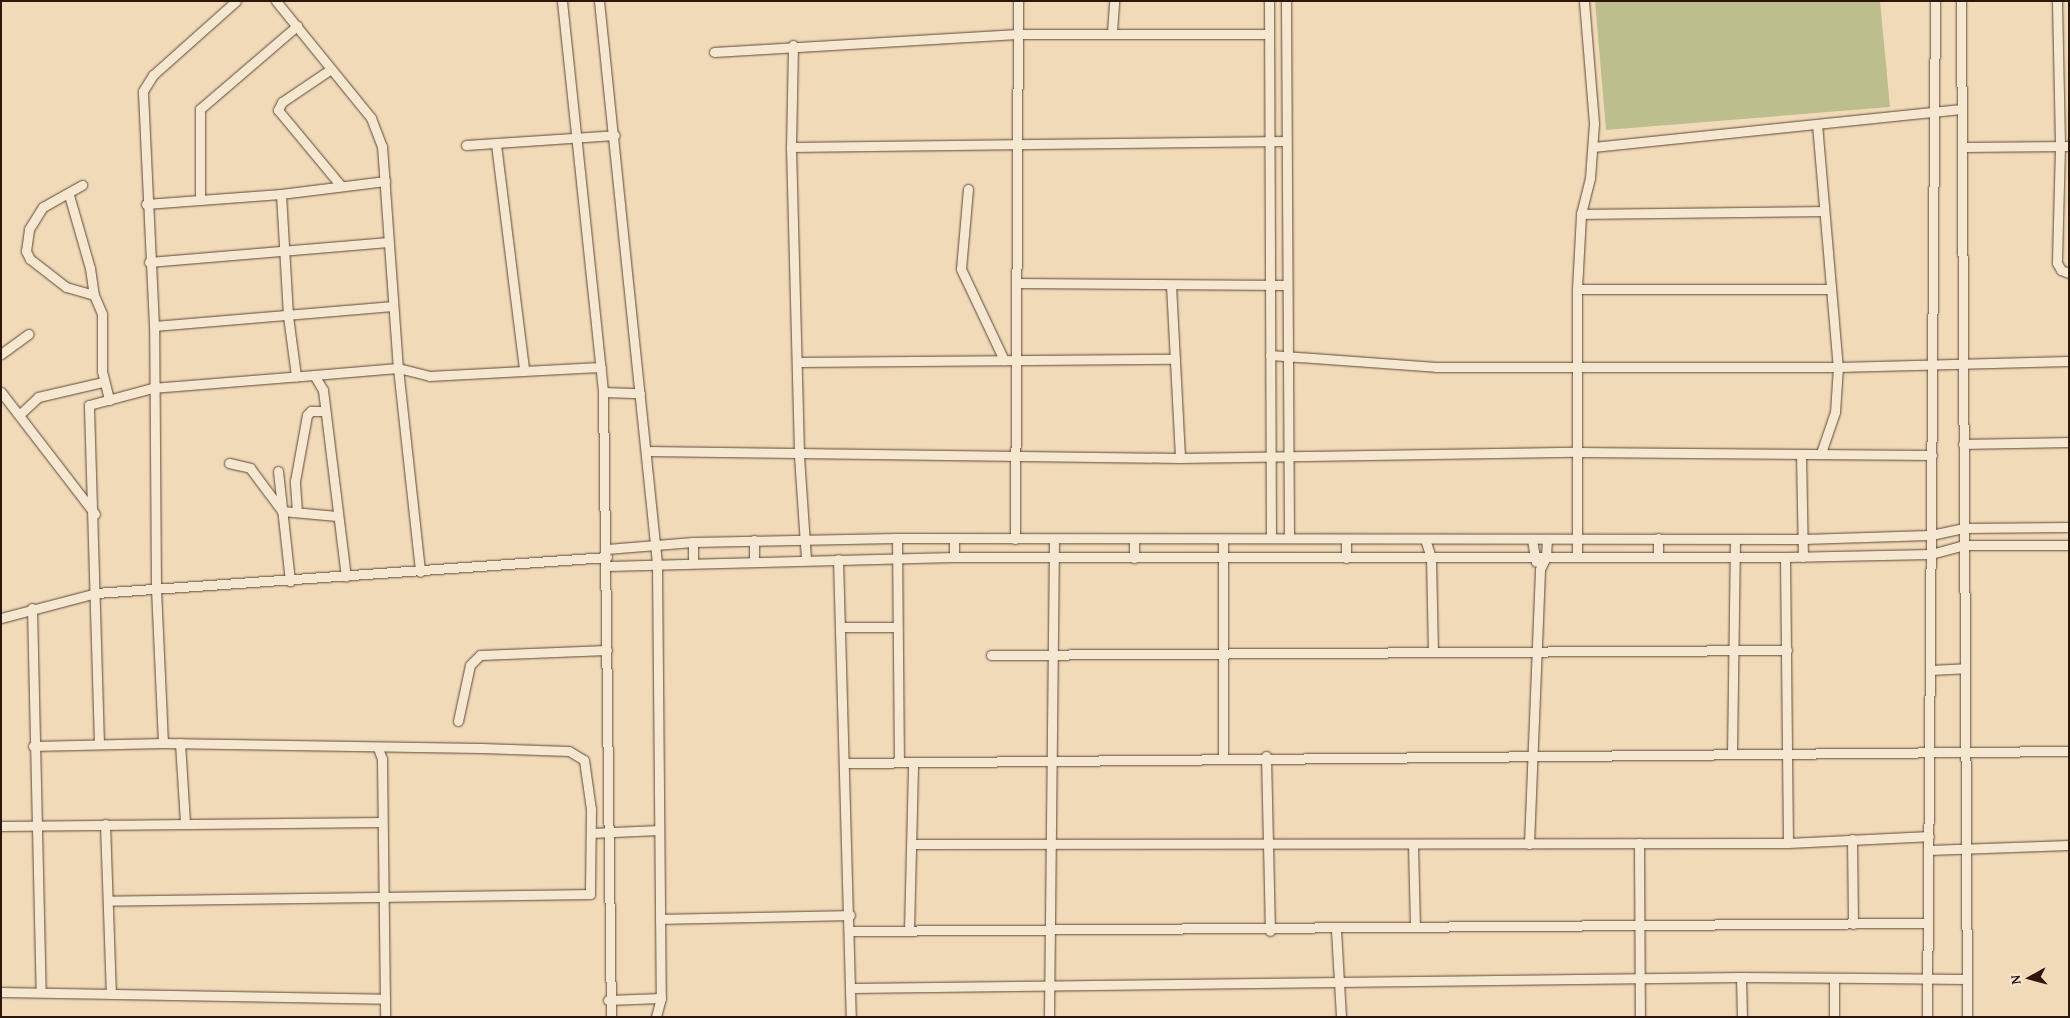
<!DOCTYPE html>
<html>
<head>
<meta charset="utf-8">
<style>
  body { margin:0 }
  #map { position:relative; width:2070px; height:1018px; overflow:hidden; background:#f1dab8; font-family:"Gentium Book Plus",serif }
  div>[style] { position:absolute }
  .green>* { inset:0; background:#bdbe8d }
  .roads { filter:drop-shadow(0 0 1px #5e4838) drop-shadow(0 0 1px #5e4838) }
  .minor>* { height:9px; margin:-4.5px; padding:0 4.5px; transform-origin:4.5px; border-radius:4.5px; background:#f6e7d1 }
  span { translate:-50% -50%; white-space:nowrap; text-align:center; line-height:1.15; -webkit-text-stroke:5px #f6e7d1; paint-order:stroke }
  .frame { position:absolute; inset:0; border:2px solid #2d170d; pointer-events:none }
  .north { position:absolute; left:2005px; top:953px; width:50px; height:50px; -webkit-text-stroke:4px #f6e7d1; paint-order:stroke; rotate:263deg; font-size:14px; font-weight:700; line-height:20px; text-align:center; color:#2d170d }
  .north::after { content:''; display:block; margin:auto; width:18px; height:22px; background:#2d170d; clip-path:polygon(50% 0,100% 100%,50% 72%,0 100%) }
</style>
</head>
<body>
<div id="map">
  <div class="green">
    <i style="clip-path:polygon(1595px 1px,1880px 1px,1890px 107px,1606px 130px)"></i>
  </div>
  <div class="roads">
    <div class="minor">
      <i style="left:276px;top:1px;width:151px;rotate:50.9deg"></i>
      <i style="left:371px;top:118px;width:30px;rotate:69deg"></i>
      <i style="left:382px;top:146px;width:223px;rotate:85.9deg"></i>
      <i style="left:398px;top:368px;width:205px;rotate:83.8deg"></i>
      <i style="left:562px;top:1px;width:393px;rotate:84deg"></i>
      <i style="left:603px;top:392px;width:625px;rotate:89.27deg"></i>
      <i style="left:599px;top:1px;width:565px;rotate:84.11deg"></i>
      <i style="left:657px;top:563px;width:435px;rotate:89.5deg"></i>
      <i style="left:661px;top:998px;width:20px;rotate:105deg"></i>
      <i style="left:1269px;top:1px;width:537px;rotate:89.79deg"></i>
      <i style="left:1286px;top:1px;width:537px;rotate:89.68deg"></i>
      <i style="left:1961px;top:1px;width:1016px;rotate:89.66deg"></i>
      <i style="left:2057px;top:1px;width:145px;rotate:88.8deg"></i>
      <i style="left:2060px;top:146px;width:117px;rotate:91.5deg"></i>
      <i style="left:2057px;top:263px;width:8px;rotate:60deg"></i>
      <i style="left:2061px;top:270px;width:9px;rotate:21deg"></i>
      <i style="left:1112px;top:32px;width:31px;rotate:-86deg"></i>
      <i style="left:793px;top:45px;width:102px;rotate:91.1deg"></i>
      <i style="left:791px;top:147px;width:309px;rotate:88.5deg"></i>
      <i style="left:799px;top:456px;width:103px;rotate:86.1deg"></i>
      <i style="left:714px;top:52px;width:304px;rotate:-3.4deg"></i>
      <i style="left:1017px;top:34px;width:252px"></i>
      <i style="left:331px;top:69px;width:59px;rotate:146deg"></i>
      <i style="left:282px;top:102px;width:9px;rotate:117deg"></i>
      <i style="left:278px;top:110px;width:99px;rotate:50.3deg"></i>
      <i style="left:1817px;top:124px;width:244px;rotate:85.1deg"></i>
      <i style="left:1838px;top:367px;width:45px;rotate:93.8deg"></i>
      <i style="left:1835px;top:412px;width:43px;rotate:108.9deg"></i>
      <i style="left:496px;top:144px;width:227px;rotate:82.9deg"></i>
      <i style="left:466px;top:145px;width:149px;rotate:-3.8deg"></i>
      <i style="left:791px;top:147px;width:495px;rotate:-0.7deg"></i>
      <i style="left:1593px;top:147px;width:370px;rotate:-5.9deg"></i>
      <i style="left:1962px;top:147px;width:107px;rotate:-0.5deg"></i>
      <i style="left:968px;top:189px;width:80px;rotate:95deg"></i>
      <i style="left:961px;top:269px;width:101px;rotate:64.7deg"></i>
      <i style="left:281px;top:194px;width:122px;rotate:86.7deg"></i>
      <i style="left:288px;top:316px;width:61px;rotate:82.4deg"></i>
      <i style="left:69px;top:195px;width:76px;rotate:74deg"></i>
      <i style="left:90px;top:268px;width:27px;rotate:82deg"></i>
      <i style="left:94px;top:295px;width:29px;rotate:-164deg"></i>
      <i style="left:66px;top:287px;width:46px;rotate:-142.1deg"></i>
      <i style="left:30px;top:259px;width:9px;rotate:-117deg"></i>
      <i style="left:26px;top:251px;width:22px;rotate:-82deg"></i>
      <i style="left:29px;top:229px;width:26px;rotate:-58deg"></i>
      <i style="left:43px;top:207px;width:45px;rotate:-29.4deg"></i>
      <i style="left:200px;top:200px;width:91px;rotate:-90deg"></i>
      <i style="left:200px;top:109px;width:128px;rotate:-40.6deg"></i>
      <i style="left:146px;top:204px;width:135px;rotate:-4.2deg"></i>
      <i style="left:281px;top:194px;width:105px;rotate:-7.1deg"></i>
      <i style="left:1581px;top:214px;width:243px;rotate:-0.7deg"></i>
      <i style="left:149px;top:262px;width:240px;rotate:-4.8deg"></i>
      <i style="left:1016px;top:283px;width:271px;rotate:0.4deg"></i>
      <i style="left:1171px;top:285px;width:173px;rotate:87deg"></i>
      <i style="left:1577px;top:289px;width:254px"></i>
      <i style="left:94px;top:295px;width:21px;rotate:67deg"></i>
      <i style="left:102px;top:314px;width:57px;rotate:90deg"></i>
      <i style="left:102px;top:371px;width:30px;rotate:76deg"></i>
      <i style="left:154px;top:326px;width:240px;rotate:-4.8deg"></i>
      <i style="left:1px;top:354px;width:34px;rotate:-36deg"></i>
      <i style="left:1270px;top:355px;width:166px;rotate:4.1deg"></i>
      <i style="left:1436px;top:367px;width:402px"></i>
      <i style="left:1838px;top:367px;width:231px;rotate:-1.5deg"></i>
      <i style="left:798px;top:362px;width:377px;rotate:-0.5deg"></i>
      <i style="left:314px;top:375px;width:17px;rotate:59deg"></i>
      <i style="left:323px;top:390px;width:188px;rotate:83deg"></i>
      <i style="left:1px;top:392px;width:154px;rotate:52.4deg"></i>
      <i style="left:603px;top:392px;width:37px;rotate:2deg"></i>
      <i style="left:19px;top:415px;width:26px;rotate:-43deg"></i>
      <i style="left:38px;top:397px;width:67px;rotate:-13deg"></i>
      <i style="left:1963px;top:444px;width:106px;rotate:-1.1deg"></i>
      <i style="left:646px;top:451px;width:534px;rotate:0.75deg"></i>
      <i style="left:1180px;top:458px;width:396px;rotate:-0.9deg"></i>
      <i style="left:1576px;top:452px;width:356px;rotate:0.5deg"></i>
      <i style="left:1801px;top:454px;width:103px;rotate:88.9deg"></i>
      <i style="left:229px;top:463px;width:22px;rotate:13deg"></i>
      <i style="left:250px;top:468px;width:54px;rotate:53.3deg"></i>
      <i style="left:282px;top:511px;width:55px;rotate:5.2deg"></i>
      <i style="left:278px;top:471px;width:111px;rotate:83.8deg"></i>
      <i style="left:297px;top:512px;width:31px;rotate:-94deg"></i>
      <i style="left:295px;top:481px;width:67px;rotate:-79.7deg"></i>
      <i style="left:307px;top:415px;width:6px;rotate:-45deg"></i>
      <i style="left:311px;top:411px;width:14px"></i>
      <i style="left:897px;top:538px;width:224px;rotate:89.5deg"></i>
      <i style="left:1015px;top:539px;width:538px;rotate:-89.68deg"></i>
      <i style="left:1223px;top:539px;width:218px;rotate:90deg"></i>
      <i style="left:1346px;top:539px;width:19px;rotate:90deg"></i>
      <i style="left:1425px;top:539px;width:19px;rotate:72deg"></i>
      <i style="left:1431px;top:557px;width:95px;rotate:88.8deg"></i>
      <i style="left:754px;top:540px;width:20px;rotate:90deg"></i>
      <i style="left:1532px;top:540px;width:22px;rotate:80deg"></i>
      <i style="left:607px;top:549px;width:86px;rotate:-4.7deg"></i>
      <i style="left:693px;top:542px;width:204px;rotate:-1.1deg"></i>
      <i style="left:897px;top:538px;width:906px;rotate:0.06deg"></i>
      <i style="left:1803px;top:539px;width:128px;rotate:-1.8deg"></i>
      <i style="left:1931px;top:535px;width:34px;rotate:-12deg"></i>
      <i style="left:1964px;top:528px;width:105px;rotate:-0.5deg"></i>
      <i style="left:954px;top:557px;width:19px;rotate:-90deg"></i>
      <i style="left:1577px;top:557px;width:268px;rotate:-90deg"></i>
      <i style="left:1577px;top:289px;width:75px;rotate:-86.9deg"></i>
      <i style="left:1581px;top:214px;width:37px;rotate:-76deg"></i>
      <i style="left:1590px;top:178px;width:55px;rotate:-85.8deg"></i>
      <i style="left:1594px;top:123px;width:122px;rotate:-94.7deg"></i>
      <i style="left:1658px;top:557px;width:19px;rotate:-90deg"></i>
      <i style="left:1785px;top:557px;width:286px;rotate:89.4deg"></i>
      <i style="left:1134px;top:558px;width:19px;rotate:-90deg"></i>
      <i style="left:838px;top:559px;width:458px;rotate:88.4deg"></i>
      <i style="left:693px;top:562px;width:20px;rotate:-90deg"></i>
      <i style="left:607px;top:566px;width:347px;rotate:-1.5deg"></i>
      <i style="left:954px;top:557px;width:831px"></i>
      <i style="left:1785px;top:557px;width:146px;rotate:-1.2deg"></i>
      <i style="left:1931px;top:554px;width:34px;rotate:-15deg"></i>
      <i style="left:1964px;top:545px;width:105px"></i>
      <i style="left:32px;top:608px;width:384px;rotate:88.7deg"></i>
      <i style="left:1px;top:618px;width:98px;rotate:-14.7deg"></i>
      <i style="left:96px;top:593px;width:512px;rotate:-4.03deg"></i>
      <i style="left:840px;top:627px;width:55px"></i>
      <i style="left:991px;top:655px;width:796px;rotate:-0.36deg"></i>
      <i style="left:1930px;top:670px;width:35px;rotate:-3deg"></i>
      <i style="left:458px;top:721px;width:57px;rotate:-77.9deg"></i>
      <i style="left:470px;top:665px;width:14px;rotate:-45deg"></i>
      <i style="left:480px;top:655px;width:127px;rotate:-2.3deg"></i>
      <i style="left:163px;top:743px;width:155px;rotate:-92.6deg"></i>
      <i style="left:156px;top:588px;width:262px;rotate:-90.4deg"></i>
      <i style="left:154px;top:326px;width:235px;rotate:-92.7deg"></i>
      <i style="left:143px;top:91px;width:19px;rotate:-58deg"></i>
      <i style="left:153px;top:75px;width:111px;rotate:-41.7deg"></i>
      <i style="left:180px;top:743px;width:80px;rotate:86.4deg"></i>
      <i style="left:99px;top:744px;width:339px;rotate:-91.7deg"></i>
      <i style="left:89px;top:405px;width:65px;rotate:-15.1deg"></i>
      <i style="left:152px;top:388px;width:163px;rotate:-4.6deg"></i>
      <i style="left:314px;top:375px;width:84px;rotate:-4.8deg"></i>
      <i style="left:398px;top:368px;width:32px;rotate:14deg"></i>
      <i style="left:429px;top:376px;width:172px;rotate:-3deg"></i>
      <i style="left:33px;top:746px;width:130px;rotate:-1.3deg"></i>
      <i style="left:163px;top:743px;width:318px;rotate:0.9deg"></i>
      <i style="left:481px;top:748px;width:88px;rotate:2deg"></i>
      <i style="left:569px;top:751px;width:17px;rotate:31deg"></i>
      <i style="left:584px;top:760px;width:49px;rotate:81.9deg"></i>
      <i style="left:591px;top:809px;width:85px;rotate:90.7deg"></i>
      <i style="left:590px;top:894px;width:482px;rotate:179.2deg"></i>
      <i style="left:378px;top:748px;width:12px;rotate:70deg"></i>
      <i style="left:382px;top:759px;width:258px;rotate:89.3deg"></i>
      <i style="left:1732px;top:754px;width:215px;rotate:-89.2deg"></i>
      <i style="left:1266px;top:756px;width:175px;rotate:88.7deg"></i>
      <i style="left:844px;top:763px;width:1225px;rotate:-0.56deg"></i>
      <i style="left:105px;top:824px;width:170px;rotate:88deg"></i>
      <i style="left:1px;top:826px;width:381px;rotate:-0.6deg"></i>
      <i style="left:591px;top:833px;width:68px;rotate:-2.5deg"></i>
      <i style="left:1852px;top:839px;width:85px;rotate:89.3deg"></i>
      <i style="left:1639px;top:843px;width:174px;rotate:89.7deg"></i>
      <i style="left:912px;top:844px;width:876px;rotate:-0.07deg"></i>
      <i style="left:1788px;top:843px;width:141px;rotate:-2.8deg"></i>
      <i style="left:1529px;top:844px;width:275px;rotate:-87.7deg"></i>
      <i style="left:1540px;top:569px;width:13px;rotate:-63deg"></i>
      <i style="left:1546px;top:557px;width:17px;rotate:-87deg"></i>
      <i style="left:1413px;top:845px;width:81px;rotate:88.6deg"></i>
      <i style="left:1929px;top:850px;width:140px;rotate:-2deg"></i>
      <i style="left:660px;top:919px;width:190px;rotate:-1.2deg"></i>
      <i style="left:1336px;top:930px;width:87px;rotate:86.7deg"></i>
      <i style="left:850px;top:931px;width:1078px;rotate:-0.43deg"></i>
      <i style="left:909px;top:931px;width:169px;rotate:-88.6deg"></i>
      <i style="left:1741px;top:977px;width:40px;rotate:88.6deg"></i>
      <i style="left:852px;top:988px;width:889px;rotate:-0.71deg"></i>
      <i style="left:1741px;top:977px;width:225px;rotate:0.5deg"></i>
      <i style="left:1px;top:992px;width:384px;rotate:1deg"></i>
      <i style="left:608px;top:1000px;width:53px;rotate:-2.2deg"></i>
      <i style="left:1049px;top:1017px;width:478px;rotate:-89.4deg"></i>
      <i style="left:1834px;top:1017px;width:39px;rotate:-90deg"></i>
      <i style="left:1927px;top:1017px;width:1016px;rotate:-89.55deg"></i>
    </div>
  </div>
  <div class="frame"></div>
  <div class="north">N</div>
</div>
</body>
</html>
